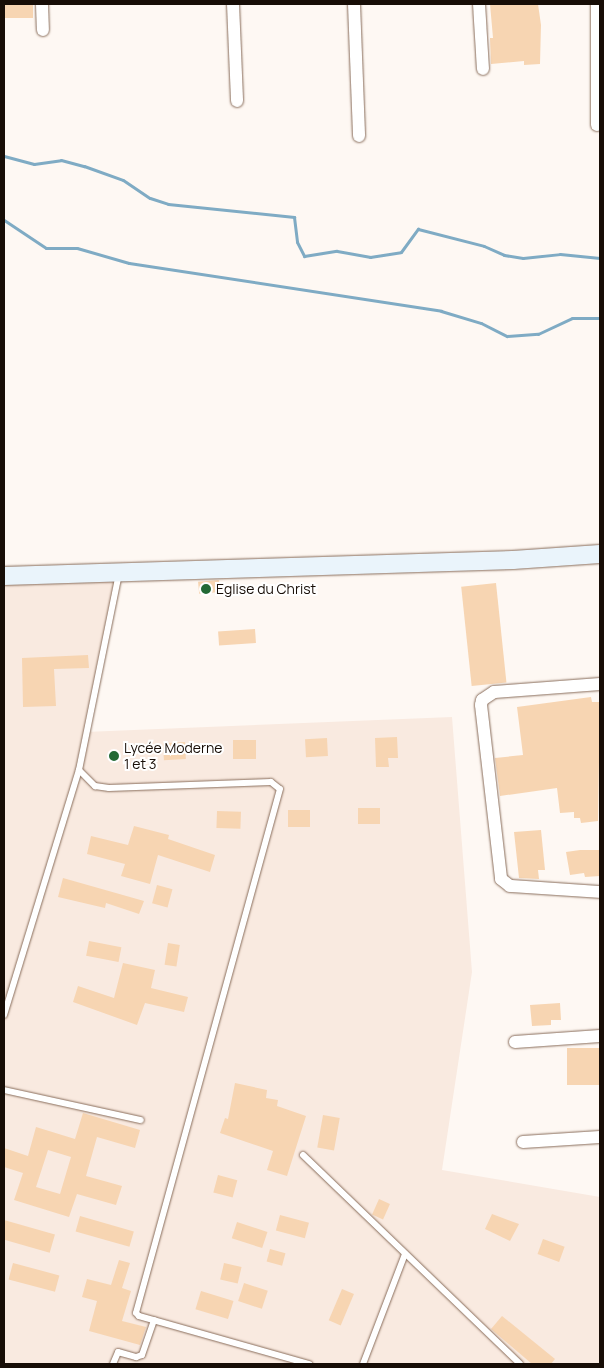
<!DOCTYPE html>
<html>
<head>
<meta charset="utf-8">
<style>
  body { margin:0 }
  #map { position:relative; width:604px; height:1368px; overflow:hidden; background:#fef8f3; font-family:Manrope,sans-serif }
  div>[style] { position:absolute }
  .built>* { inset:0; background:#f9eae0 }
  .stream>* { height:3px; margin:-1.5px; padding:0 1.5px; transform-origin:1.5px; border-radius:1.5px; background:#7fabc4 }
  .building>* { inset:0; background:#f7d5b2; transform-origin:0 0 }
  .roads { filter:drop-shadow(0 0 1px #896d5b) drop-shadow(0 0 1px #896d5b) }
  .lane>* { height:6px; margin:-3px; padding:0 3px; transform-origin:3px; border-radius:3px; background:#fff }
  .street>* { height:12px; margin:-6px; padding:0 6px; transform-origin:6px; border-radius:6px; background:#fff }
  .secondary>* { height:18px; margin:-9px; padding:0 9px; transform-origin:9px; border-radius:9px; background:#eaf4fb }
  .dots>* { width:14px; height:14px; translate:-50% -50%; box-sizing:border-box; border:2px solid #fff; border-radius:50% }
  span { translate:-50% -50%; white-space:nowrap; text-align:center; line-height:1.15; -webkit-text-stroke:4px #fff; paint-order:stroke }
  .poi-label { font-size:14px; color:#170d06 }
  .left { translate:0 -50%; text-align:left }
  .frame { position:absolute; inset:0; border:5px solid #170d06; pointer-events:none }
</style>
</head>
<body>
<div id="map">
  <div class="built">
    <i style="clip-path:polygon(120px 572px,85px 732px,452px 717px,472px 972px,442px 1170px,600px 1197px,600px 1364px,4px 1364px,4px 579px)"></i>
  </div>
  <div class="stream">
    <i style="left:4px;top:156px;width:31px;rotate:15deg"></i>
    <i style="left:34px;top:164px;width:27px;rotate:-8deg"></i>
    <i style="left:61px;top:160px;width:24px;rotate:15deg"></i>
    <i style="left:84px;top:166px;width:41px;rotate:19.7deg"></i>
    <i style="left:123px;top:180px;width:32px;rotate:34deg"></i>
    <i style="left:150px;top:198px;width:19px;rotate:18deg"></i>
    <i style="left:168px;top:204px;width:127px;rotate:5.9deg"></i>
    <i style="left:294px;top:217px;width:25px;rotate:83deg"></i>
    <i style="left:297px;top:242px;width:16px;rotate:63deg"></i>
    <i style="left:304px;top:256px;width:33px;rotate:-9deg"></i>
    <i style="left:337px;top:251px;width:34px;rotate:10deg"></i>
    <i style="left:370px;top:257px;width:31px;rotate:-9deg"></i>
    <i style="left:401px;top:252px;width:29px;rotate:-54deg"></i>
    <i style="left:418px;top:229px;width:68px;rotate:14.4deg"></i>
    <i style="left:484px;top:246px;width:22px;rotate:24deg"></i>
    <i style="left:504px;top:255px;width:19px;rotate:9deg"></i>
    <i style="left:523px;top:258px;width:37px;rotate:-6deg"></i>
    <i style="left:560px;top:254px;width:40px;rotate:5.7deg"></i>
    <i style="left:4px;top:220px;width:50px;rotate:33.7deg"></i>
    <i style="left:46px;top:248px;width:31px"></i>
    <i style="left:77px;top:248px;width:54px;rotate:16.1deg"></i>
    <i style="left:129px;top:263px;width:316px;rotate:8.7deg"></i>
    <i style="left:441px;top:311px;width:42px;rotate:16.7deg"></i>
    <i style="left:481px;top:323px;width:29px;rotate:27deg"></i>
    <i style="left:507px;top:336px;width:31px;rotate:-4deg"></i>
    <i style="left:538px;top:334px;width:38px;rotate:-25deg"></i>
    <i style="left:572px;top:318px;width:28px"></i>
  </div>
  <div class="building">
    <i style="left:5px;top:4px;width:28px;height:14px"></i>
    <i style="clip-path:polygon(490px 4px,538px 4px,541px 25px,540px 64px,524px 65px,524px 61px,491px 64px,490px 38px,493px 38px)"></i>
    <i style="left:219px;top:580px;width:12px;height:21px;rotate:85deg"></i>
    <i style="left:496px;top:583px;width:100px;height:35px;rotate:84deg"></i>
    <i style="left:255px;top:629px;width:14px;height:37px;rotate:86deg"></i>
    <i style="clip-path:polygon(88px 655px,89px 668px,54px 669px,56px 706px,23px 707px,22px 658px)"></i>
    <i style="clip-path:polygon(591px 697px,592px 702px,600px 702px,598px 821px,581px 823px,580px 818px,574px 818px,574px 812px,560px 813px,557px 788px,500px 796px,495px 758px,523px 755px,517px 707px)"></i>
    <i style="clip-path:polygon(397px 737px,398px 758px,388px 758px,389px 767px,376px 767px,375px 738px)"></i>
    <i style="left:327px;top:738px;width:18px;height:22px;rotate:87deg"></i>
    <i style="left:233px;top:740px;width:23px;height:19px"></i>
    <i style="left:185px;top:742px;width:17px;height:22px;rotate:87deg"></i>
    <i style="left:358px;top:808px;width:22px;height:16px"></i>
    <i style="left:288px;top:810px;width:22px;height:17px"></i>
    <i style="left:217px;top:811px;width:24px;height:17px;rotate:2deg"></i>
    <i style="clip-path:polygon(134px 826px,169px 835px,168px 839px,215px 855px,210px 872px,158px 855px,150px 884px,121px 876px,125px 864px,87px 854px,91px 836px,128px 845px)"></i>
    <i style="clip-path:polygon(541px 830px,545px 870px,538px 870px,539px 879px,519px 878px,514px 832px)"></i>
    <i style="clip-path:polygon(580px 850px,600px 850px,600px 876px,585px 877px,584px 873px,570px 875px,566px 852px)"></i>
    <i style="clip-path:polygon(63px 878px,144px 901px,139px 914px,106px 903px,105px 908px,58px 897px)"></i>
    <i style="left:157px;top:885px;width:16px;height:19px;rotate:15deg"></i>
    <i style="left:89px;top:941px;width:33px;height:15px;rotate:11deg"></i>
    <i style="left:168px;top:943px;width:12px;height:22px;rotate:9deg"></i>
    <i style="clip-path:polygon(123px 963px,155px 970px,151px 988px,188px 997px,184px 1012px,145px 1003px,137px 1025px,73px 1002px,78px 986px,114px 998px)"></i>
    <i style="clip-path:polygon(560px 1003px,561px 1020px,551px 1020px,551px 1025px,532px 1026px,530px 1005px)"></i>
    <i style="left:600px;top:1048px;width:37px;height:33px;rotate:90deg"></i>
    <i style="clip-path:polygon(235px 1083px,267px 1090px,266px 1098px,278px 1100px,277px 1106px,306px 1116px,287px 1176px,267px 1170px,273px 1151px,220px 1133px,225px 1118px,228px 1119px)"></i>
    <i style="clip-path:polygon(evenodd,83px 1113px,140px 1130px,135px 1148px,97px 1137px,86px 1176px,122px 1186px,116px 1205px,77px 1194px,69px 1217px,14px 1200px,23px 1173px,4px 1167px,4px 1148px,28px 1156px,36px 1127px,75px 1139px,83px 1113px,48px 1150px,71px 1157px,60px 1194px,36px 1187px,48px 1150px)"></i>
    <i style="left:323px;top:1115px;width:17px;height:33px;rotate:10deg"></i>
    <i style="left:218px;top:1175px;width:20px;height:18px;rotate:15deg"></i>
    <i style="left:379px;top:1199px;width:12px;height:17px;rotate:24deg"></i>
    <i style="clip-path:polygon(492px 1214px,519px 1224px,510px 1241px,485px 1229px)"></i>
    <i style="left:280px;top:1215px;width:30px;height:16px;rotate:15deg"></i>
    <i style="left:80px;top:1216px;width:56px;height:16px;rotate:16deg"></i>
    <i style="left:4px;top:1220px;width:53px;height:19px;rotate:16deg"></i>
    <i style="left:237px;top:1222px;width:32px;height:17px;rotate:18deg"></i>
    <i style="left:543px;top:1239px;width:23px;height:16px;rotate:20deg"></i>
    <i style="left:270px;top:1249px;width:16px;height:13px;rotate:15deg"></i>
    <i style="clip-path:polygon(119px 1260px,130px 1263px,122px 1288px,131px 1291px,122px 1321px,146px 1327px,140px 1345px,89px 1331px,97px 1301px,82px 1297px,87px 1279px,111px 1285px)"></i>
    <i style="left:13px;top:1263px;width:48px;height:17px;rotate:15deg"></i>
    <i style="left:224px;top:1263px;width:18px;height:17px;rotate:13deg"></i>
    <i style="left:244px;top:1283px;width:25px;height:19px;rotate:18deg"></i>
    <i style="left:342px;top:1289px;width:13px;height:34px;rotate:23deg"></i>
    <i style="left:201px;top:1291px;width:34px;height:19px;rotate:17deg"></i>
    <i style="clip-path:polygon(502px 1316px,555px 1359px,551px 1364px,532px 1364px,491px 1329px)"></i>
  </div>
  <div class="roads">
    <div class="lane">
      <i style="left:79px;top:770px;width:23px;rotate:45deg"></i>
      <i style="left:95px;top:786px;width:14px;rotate:8deg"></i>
      <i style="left:109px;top:788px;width:162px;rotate:-2.1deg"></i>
      <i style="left:271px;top:782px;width:11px;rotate:38deg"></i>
      <i style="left:280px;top:789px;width:543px;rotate:105.37deg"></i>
      <i style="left:136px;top:1313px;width:4px;rotate:45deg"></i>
      <i style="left:139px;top:1316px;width:177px;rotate:15.8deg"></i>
      <i style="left:4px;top:1015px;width:256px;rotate:-73deg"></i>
      <i style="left:79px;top:770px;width:200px;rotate:-78.5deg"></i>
      <i style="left:4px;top:1090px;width:140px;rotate:12.4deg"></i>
      <i style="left:303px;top:1155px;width:301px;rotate:43.9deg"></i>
      <i style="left:113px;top:1364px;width:13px;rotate:-67deg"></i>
      <i style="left:118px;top:1352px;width:19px;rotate:16deg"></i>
      <i style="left:136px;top:1357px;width:6px;rotate:-18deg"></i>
      <i style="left:142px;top:1355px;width:37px;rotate:-71deg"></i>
      <i style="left:363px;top:1364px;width:118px;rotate:-69.1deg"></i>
    </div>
    <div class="street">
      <i style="left:42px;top:4px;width:26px;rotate:88deg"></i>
      <i style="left:233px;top:4px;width:97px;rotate:87.6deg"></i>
      <i style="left:354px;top:4px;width:132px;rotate:87.8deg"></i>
      <i style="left:479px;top:4px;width:65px;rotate:86.5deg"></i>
      <i style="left:597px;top:4px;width:121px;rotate:90deg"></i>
      <i style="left:600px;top:684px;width:106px;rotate:175.7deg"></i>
      <i style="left:494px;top:692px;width:14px;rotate:146deg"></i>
      <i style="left:482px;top:700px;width:5px;rotate:101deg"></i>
      <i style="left:481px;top:705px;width:175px;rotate:83.4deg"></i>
      <i style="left:501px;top:879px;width:11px;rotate:38deg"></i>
      <i style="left:510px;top:886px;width:90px;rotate:3.8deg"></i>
      <i style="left:515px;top:1042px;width:85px;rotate:-4deg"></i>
      <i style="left:523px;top:1142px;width:77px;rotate:-3.7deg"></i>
    </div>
    <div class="secondary">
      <i style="left:4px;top:576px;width:509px;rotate:-1.8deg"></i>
      <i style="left:513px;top:560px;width:87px;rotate:-3.9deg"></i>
    </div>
  </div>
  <div class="dots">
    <i style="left:206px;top:589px;background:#226935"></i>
    <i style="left:114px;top:756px;background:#226935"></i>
  </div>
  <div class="poi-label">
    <span class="left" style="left:216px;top:589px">Eglise du Christ</span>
    <span class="left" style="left:124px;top:756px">Lycée Moderne<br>1 et 3</span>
  </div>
  <div class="frame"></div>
</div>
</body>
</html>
